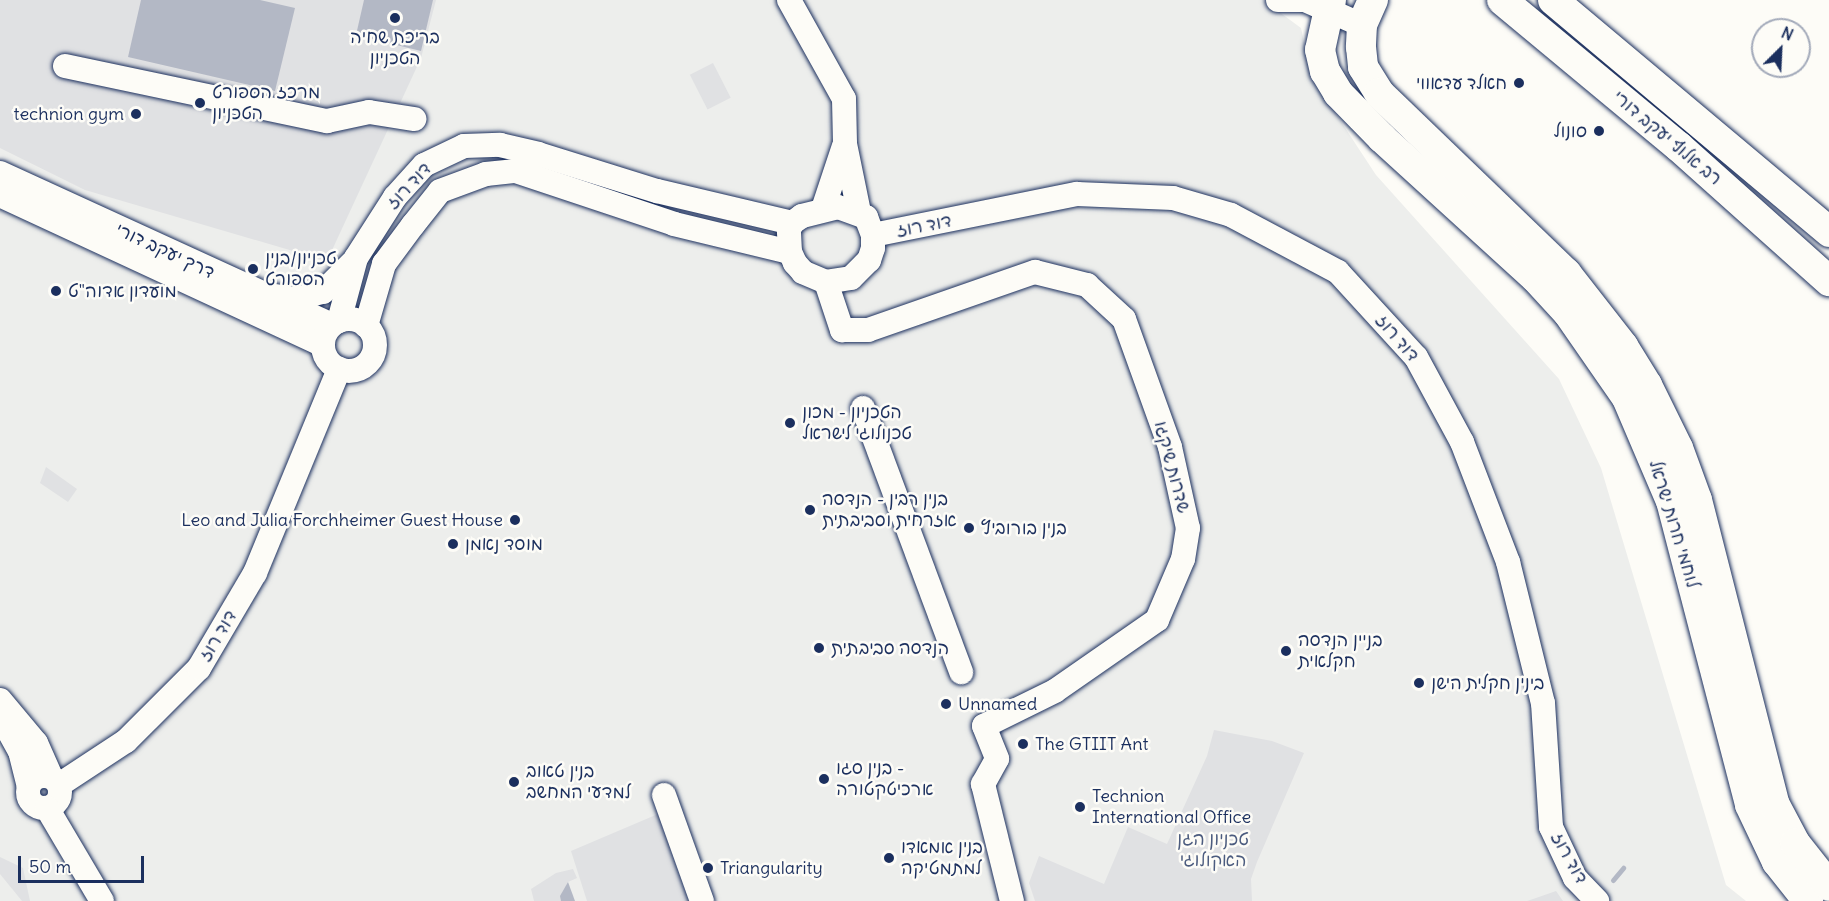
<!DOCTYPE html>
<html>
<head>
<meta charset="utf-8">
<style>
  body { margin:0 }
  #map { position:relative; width:1829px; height:901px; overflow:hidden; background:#fdfcf7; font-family:Delius,"Playpen Sans Hebrew",sans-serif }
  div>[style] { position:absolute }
  .built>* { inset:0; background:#edeeec }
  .green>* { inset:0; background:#e0e1e3; transform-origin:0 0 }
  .water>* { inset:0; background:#b3b8c5 }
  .stream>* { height:5px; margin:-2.5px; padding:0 2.5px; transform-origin:2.5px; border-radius:2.5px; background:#b3b8c5 }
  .roads { filter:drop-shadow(0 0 2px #1b2f5e) drop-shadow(0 0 2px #1b2f5e) }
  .minor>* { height:24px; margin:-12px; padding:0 12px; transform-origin:12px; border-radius:12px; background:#fdfcf7 }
  .minor>.ring { margin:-12px; padding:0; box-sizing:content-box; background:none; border:24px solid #fdfcf7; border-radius:50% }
  .major>* { height:30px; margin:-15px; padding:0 15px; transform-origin:15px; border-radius:15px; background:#fdfcf7 }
  .dots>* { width:16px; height:16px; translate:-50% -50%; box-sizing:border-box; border:3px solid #fdfcf7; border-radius:50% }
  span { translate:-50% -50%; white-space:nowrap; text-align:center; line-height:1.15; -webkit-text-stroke:5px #fdfcf7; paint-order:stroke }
  .poi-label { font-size:18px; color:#1b2f5e }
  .right { translate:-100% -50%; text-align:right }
  .left { translate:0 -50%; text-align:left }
  .street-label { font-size:18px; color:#1b2f5e }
  .park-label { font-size:18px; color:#4c5c7f }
  .north { position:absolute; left:1751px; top:18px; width:60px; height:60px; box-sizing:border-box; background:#fdfcf7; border:2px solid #a3aaba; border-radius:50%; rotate:24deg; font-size:16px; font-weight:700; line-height:24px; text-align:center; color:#1b2f5e }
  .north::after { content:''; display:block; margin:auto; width:21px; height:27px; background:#1b2f5e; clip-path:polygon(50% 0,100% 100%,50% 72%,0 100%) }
  .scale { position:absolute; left:18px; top:856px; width:126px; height:27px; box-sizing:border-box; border:3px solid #1b2f5e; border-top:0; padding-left:8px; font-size:18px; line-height:21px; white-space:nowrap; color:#1b2f5e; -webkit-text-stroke:4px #fdfcf7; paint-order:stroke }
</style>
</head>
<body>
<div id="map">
  <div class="built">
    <i style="clip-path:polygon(0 0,1263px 0,1301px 28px,1311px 76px,1376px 175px,1559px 379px,1601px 468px,1726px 885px,1746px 901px,0 901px)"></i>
  </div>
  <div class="green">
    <i style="clip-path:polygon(0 0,436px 0,421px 58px,327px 261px,85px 190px,0 148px)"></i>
    <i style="left:713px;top:63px;width:39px;height:26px;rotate:63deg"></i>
    <i style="clip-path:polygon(46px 467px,77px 489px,68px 502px,40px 483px)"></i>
    <i style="clip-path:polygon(1214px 730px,1272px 741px,1304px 753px,1257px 862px,1251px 879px,1252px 901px,1035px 901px,1029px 883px,1039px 856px,1104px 884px,1128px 827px,1167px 844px,1207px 756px)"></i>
    <i style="clip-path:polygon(658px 814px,692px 901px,587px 901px,571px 851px)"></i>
    <i style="clip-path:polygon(0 857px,23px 868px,30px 901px,22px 901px,0 874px)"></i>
    <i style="clip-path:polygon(573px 869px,577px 878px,568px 882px,561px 901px,534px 901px,531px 889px,556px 873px)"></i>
    <i style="clip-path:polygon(1556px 891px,1563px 901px,1527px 901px,1536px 898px)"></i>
  </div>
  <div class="water">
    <i style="clip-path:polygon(141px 0,260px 0,295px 8px,275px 91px,128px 57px)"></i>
    <i style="clip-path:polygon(364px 0,433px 0,421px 51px,356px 35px)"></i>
    <i style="clip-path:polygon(568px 882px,575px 901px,561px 901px,560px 896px)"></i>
  </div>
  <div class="stream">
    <i style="left:1613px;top:880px;width:16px;rotate:-50deg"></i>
  </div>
  <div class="roads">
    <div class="minor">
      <i style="left:789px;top:0;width:113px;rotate:60.9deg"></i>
      <i style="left:844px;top:99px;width:45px;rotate:88.7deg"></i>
      <i style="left:845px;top:144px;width:69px;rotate:78.4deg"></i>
      <i style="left:1278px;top:0;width:24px"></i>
      <i style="left:1305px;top:0;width:62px;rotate:23.7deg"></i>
      <i style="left:65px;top:66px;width:268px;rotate:11.9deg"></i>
      <i style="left:327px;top:121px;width:43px;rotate:-12.1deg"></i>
      <i style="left:369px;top:112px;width:46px;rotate:8.8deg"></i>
      <i style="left:0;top:173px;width:365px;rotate:24.6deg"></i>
      <i style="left:0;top:195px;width:356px;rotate:24.9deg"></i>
      <i style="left:838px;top:207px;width:30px;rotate:20deg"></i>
      <i style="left:866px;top:217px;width:19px;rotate:69deg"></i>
      <i style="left:873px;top:235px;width:13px;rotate:90deg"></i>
      <i style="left:873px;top:248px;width:13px;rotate:108deg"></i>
      <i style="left:869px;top:260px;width:25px;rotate:135deg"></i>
      <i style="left:851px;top:278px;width:25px;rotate:171deg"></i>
      <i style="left:826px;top:282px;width:25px;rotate:-157deg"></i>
      <i style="left:803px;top:272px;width:12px;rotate:-132deg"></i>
      <i style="left:795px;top:263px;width:12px;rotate:-114deg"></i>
      <i style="left:790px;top:252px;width:22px;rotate:-93deg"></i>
      <i style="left:789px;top:230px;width:8px;rotate:-67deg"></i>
      <i style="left:792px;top:223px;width:12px;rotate:-35deg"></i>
      <i style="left:802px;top:216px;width:37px;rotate:-14deg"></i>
      <i style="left:823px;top:209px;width:66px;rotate:-71.6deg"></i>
      <i style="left:873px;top:235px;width:208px;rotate:-11.4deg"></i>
      <i style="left:1077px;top:194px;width:96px;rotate:2.4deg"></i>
      <i style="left:1173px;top:198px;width:60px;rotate:16.3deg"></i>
      <i style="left:1231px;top:215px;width:121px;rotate:28deg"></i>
      <i style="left:1338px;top:272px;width:115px;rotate:47.5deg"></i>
      <i style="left:1416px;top:357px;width:97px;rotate:61.6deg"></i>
      <i style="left:1462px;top:442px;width:129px;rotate:69deg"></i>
      <i style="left:1508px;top:562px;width:145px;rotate:76.1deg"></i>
      <i style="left:1543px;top:703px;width:124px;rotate:86.3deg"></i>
      <i style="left:1551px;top:827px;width:56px;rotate:64.8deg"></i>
      <i style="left:1575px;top:878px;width:32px;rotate:46deg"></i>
      <i style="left:826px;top:282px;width:51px;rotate:71.6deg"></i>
      <i style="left:842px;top:330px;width:26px"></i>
      <i style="left:868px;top:330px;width:177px;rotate:-19.2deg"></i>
      <i style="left:1035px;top:272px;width:54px;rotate:14deg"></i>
      <i style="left:1087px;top:285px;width:50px;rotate:42.6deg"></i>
      <i style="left:1124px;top:319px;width:136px;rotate:70.2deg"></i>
      <i style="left:1170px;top:447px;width:83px;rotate:77.5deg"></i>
      <i style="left:1188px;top:528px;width:31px;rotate:99deg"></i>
      <i style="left:1183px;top:559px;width:66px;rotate:113.1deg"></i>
      <i style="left:1157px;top:620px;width:124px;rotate:145.2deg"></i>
      <i style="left:1055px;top:691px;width:79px;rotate:153.8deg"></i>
      <i style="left:984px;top:726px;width:35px;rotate:68deg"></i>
      <i style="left:997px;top:759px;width:29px;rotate:119deg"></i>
      <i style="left:983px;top:784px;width:121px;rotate:76.1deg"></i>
      <i style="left:274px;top:296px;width:22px;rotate:8deg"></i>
      <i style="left:296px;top:299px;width:28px;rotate:-15deg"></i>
      <i style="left:323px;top:292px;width:41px;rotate:-45deg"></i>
      <i class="ring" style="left:323px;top:319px;width:28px;height:28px"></i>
      <i style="left:339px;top:321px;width:65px;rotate:-74.9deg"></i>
      <i style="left:356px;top:258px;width:72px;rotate:-57.4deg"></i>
      <i style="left:395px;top:197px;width:43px;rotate:-47.8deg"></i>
      <i style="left:424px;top:165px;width:44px;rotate:-25.4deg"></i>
      <i style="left:464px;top:146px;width:36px;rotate:-2deg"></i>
      <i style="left:500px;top:145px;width:39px;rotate:13deg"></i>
      <i style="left:538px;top:154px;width:125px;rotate:17.3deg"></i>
      <i style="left:657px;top:191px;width:139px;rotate:13.3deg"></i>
      <i style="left:366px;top:326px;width:65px;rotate:-73.8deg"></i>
      <i style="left:384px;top:264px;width:49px;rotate:-53.4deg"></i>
      <i style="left:413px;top:225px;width:43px;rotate:-51.5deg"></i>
      <i style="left:440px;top:191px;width:49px;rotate:-20.3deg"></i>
      <i style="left:486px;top:174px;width:30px;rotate:-6deg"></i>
      <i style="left:516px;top:171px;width:167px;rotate:18.5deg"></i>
      <i style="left:674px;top:224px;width:119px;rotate:13.6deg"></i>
      <i style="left:863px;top:408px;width:282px;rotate:69.6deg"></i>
      <i style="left:0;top:700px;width:56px;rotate:50.1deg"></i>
      <i style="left:36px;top:743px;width:37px;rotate:66deg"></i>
      <i style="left:2px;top:719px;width:37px;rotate:61deg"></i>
      <i style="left:20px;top:751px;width:36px;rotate:76deg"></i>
      <i class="ring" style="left:28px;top:776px;width:8px;height:8px"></i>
      <i style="left:59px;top:785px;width:80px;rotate:-33.3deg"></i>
      <i style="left:126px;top:741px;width:103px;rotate:-45deg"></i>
      <i style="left:199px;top:668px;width:110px;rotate:-59.5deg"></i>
      <i style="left:255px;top:573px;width:221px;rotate:-67.6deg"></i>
      <i style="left:664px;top:795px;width:113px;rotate:70.3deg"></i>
      <i style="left:47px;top:808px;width:108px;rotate:59.4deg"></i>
    </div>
    <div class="major">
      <i style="left:1331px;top:0;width:51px;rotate:102.4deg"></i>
      <i style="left:1320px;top:50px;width:22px;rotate:77deg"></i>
      <i style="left:1325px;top:71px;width:26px;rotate:59deg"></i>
      <i style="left:1338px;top:93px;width:63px;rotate:45.6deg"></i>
      <i style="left:1382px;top:138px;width:207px;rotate:42.3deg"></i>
      <i style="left:1535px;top:277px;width:49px;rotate:47.5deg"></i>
      <i style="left:1568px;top:313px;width:103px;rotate:55.2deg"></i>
      <i style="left:1627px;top:398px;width:112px;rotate:66.9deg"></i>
      <i style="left:1671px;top:501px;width:314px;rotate:75.4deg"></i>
      <i style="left:1750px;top:805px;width:63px;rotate:64.7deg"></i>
      <i style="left:1777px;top:862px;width:50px;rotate:51.5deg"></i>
      <i style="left:1373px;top:0;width:27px;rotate:114deg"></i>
      <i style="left:1362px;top:25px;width:22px;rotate:93deg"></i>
      <i style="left:1361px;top:47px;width:20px;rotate:84deg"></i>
      <i style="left:1363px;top:67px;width:31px;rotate:58deg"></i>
      <i style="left:1379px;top:93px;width:260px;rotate:43.9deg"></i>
      <i style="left:1566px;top:273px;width:93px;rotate:52deg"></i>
      <i style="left:1623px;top:346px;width:46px;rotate:58.4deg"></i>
      <i style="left:1647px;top:385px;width:70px;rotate:63.8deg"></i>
      <i style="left:1678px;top:448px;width:55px;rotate:69.9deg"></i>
      <i style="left:1697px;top:500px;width:315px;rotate:75.7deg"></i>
      <i style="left:1775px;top:805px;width:43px;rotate:62.2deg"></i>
      <i style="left:1795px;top:843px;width:55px;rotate:51.7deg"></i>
      <i style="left:1502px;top:0;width:229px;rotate:39.7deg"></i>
      <i style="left:1678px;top:146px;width:203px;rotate:41.8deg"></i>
      <i style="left:1553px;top:0;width:361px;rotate:40deg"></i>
    </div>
  </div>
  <div class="dots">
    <i style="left:395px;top:18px;background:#1b2f5e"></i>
    <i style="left:1519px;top:83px;background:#1b2f5e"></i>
    <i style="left:200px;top:103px;background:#1b2f5e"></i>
    <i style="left:136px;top:114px;background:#1b2f5e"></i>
    <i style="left:1599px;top:131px;background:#1b2f5e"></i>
    <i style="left:253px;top:269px;background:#1b2f5e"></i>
    <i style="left:56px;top:291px;background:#1b2f5e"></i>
    <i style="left:790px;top:423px;background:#1b2f5e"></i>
    <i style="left:810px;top:510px;background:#1b2f5e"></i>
    <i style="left:515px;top:520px;background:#1b2f5e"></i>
    <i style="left:969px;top:528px;background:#1b2f5e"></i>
    <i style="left:453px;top:544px;background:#1b2f5e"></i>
    <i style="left:819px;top:648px;background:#1b2f5e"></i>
    <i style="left:1286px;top:651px;background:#1b2f5e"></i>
    <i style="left:1419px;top:683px;background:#1b2f5e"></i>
    <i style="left:946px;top:704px;background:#1b2f5e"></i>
    <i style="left:1023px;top:744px;background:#1b2f5e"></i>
    <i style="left:824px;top:779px;background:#1b2f5e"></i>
    <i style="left:514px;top:782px;background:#1b2f5e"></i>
    <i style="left:1080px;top:807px;background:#1b2f5e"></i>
    <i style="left:889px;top:858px;background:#1b2f5e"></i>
    <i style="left:708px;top:868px;background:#1b2f5e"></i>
  </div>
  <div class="poi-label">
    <span style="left:395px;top:48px">בריכת שחיה<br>הטכניון</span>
    <span class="right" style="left:1507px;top:83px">חאלד עדאווי</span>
    <span class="left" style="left:212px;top:103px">מרכז הספורט<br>הטכניון</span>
    <span class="right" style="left:124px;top:114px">technion gym</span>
    <span class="right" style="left:1587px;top:131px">סונול</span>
    <span class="left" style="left:265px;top:269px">טכניון/בנין<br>הספורט</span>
    <span class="left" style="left:68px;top:291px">מועדון אדוה"ט</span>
    <span class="left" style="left:802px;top:423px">הטכניון - מכון<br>טכנולוגי לישראל</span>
    <span class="left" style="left:822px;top:510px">בנין רבין - הנדסה<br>אזרחית וסביבתית</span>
    <span class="right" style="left:503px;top:520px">Leo and Julia Forchheimer Guest House</span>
    <span class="left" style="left:981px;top:528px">בנין בורוביץ</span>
    <span class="left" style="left:465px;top:544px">מוסד נאמן</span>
    <span class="left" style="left:1298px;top:651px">בניין הנדסה<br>חקלאית</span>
    <span class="left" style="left:831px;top:648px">הנדסה סביבתית</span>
    <span class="left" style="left:1431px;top:683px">בינין חקלית הישן</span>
    <span class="left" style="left:958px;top:704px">Unnamed</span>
    <span class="left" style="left:1035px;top:744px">The GTIIT Ant</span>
    <span class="left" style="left:836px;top:779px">בנין סגו -<br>ארכיטקטורה</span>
    <span class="left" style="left:526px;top:782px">בנין טאוב<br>למדעי המחשב</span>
    <span class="left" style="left:1092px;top:807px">Technion<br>International Office</span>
    <span class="left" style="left:901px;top:858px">בנין אמאדו<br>למתמטיקה</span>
    <span class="left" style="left:720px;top:868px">Triangularity</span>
  </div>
  <div class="street-label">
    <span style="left:1667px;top:138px;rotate:40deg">רב אלוף יעקב דורי</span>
    <span style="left:409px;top:186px;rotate:-47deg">דוד רוז</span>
    <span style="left:924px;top:226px;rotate:-11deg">דוד רוז</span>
    <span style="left:165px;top:251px;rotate:25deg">דרך יעקב דורי</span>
    <span style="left:1397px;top:338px;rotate:49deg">דוד רוז</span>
    <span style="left:1172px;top:467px;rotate:75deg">שדרות שיקגו</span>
    <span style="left:1674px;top:524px;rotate:73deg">לוחמי חרות ישראל</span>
    <span style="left:218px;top:636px;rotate:-59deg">דוד רוז</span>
    <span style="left:1569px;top:858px;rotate:61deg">דוד רוז</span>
  </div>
  <div class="park-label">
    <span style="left:1213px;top:850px">טכניון הגן<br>האקולוגי</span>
  </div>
  <div class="north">N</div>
  <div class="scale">50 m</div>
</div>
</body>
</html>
